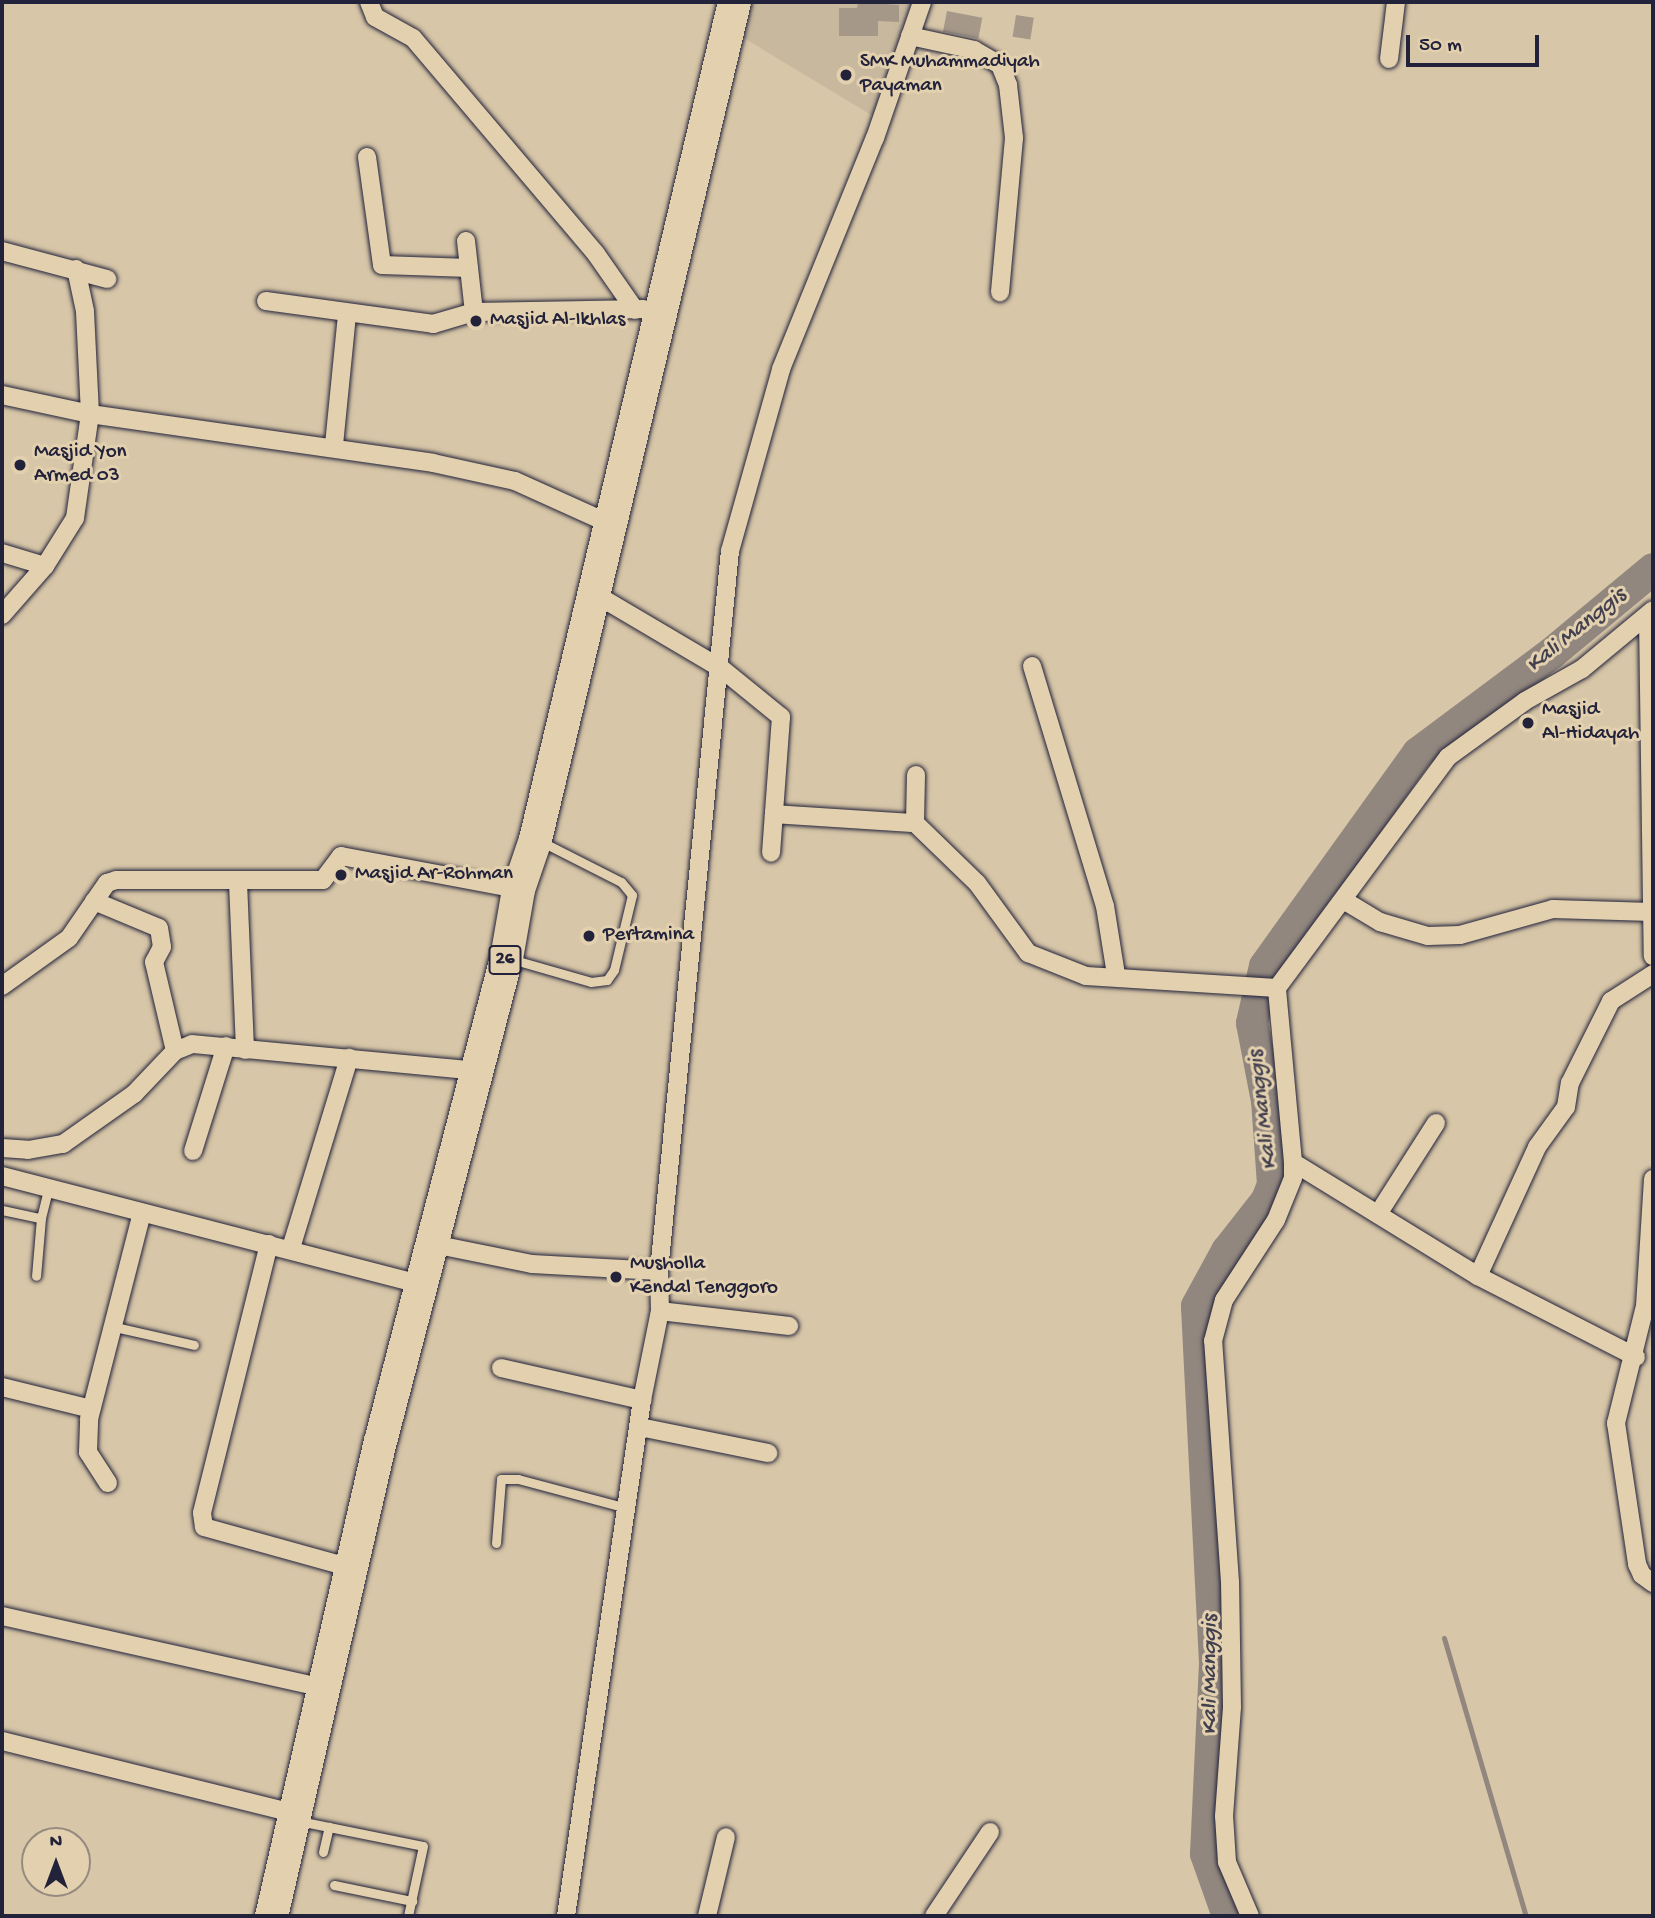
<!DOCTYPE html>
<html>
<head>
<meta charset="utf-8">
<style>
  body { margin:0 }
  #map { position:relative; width:1655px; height:1918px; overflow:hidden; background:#d7c6a7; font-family:"Gochi Hand",sans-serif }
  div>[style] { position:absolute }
  .built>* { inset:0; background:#c8b89e }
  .stream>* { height:5px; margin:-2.5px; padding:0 2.5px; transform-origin:2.5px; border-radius:2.5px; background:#91877e }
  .river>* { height:32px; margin:-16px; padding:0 16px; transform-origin:16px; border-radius:16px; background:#91877e }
  .building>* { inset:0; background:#a59889; transform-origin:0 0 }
  .roads { filter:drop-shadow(0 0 2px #22223b) drop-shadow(0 0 2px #22223b) }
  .lane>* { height:9px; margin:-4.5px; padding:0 4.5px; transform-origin:4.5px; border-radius:4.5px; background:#e2d0ae }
  .street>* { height:18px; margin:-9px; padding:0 9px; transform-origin:9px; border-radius:9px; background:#e2d0ae }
  .highway>* { height:33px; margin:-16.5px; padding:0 16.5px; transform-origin:16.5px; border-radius:16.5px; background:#e2d0ae }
  .dots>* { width:19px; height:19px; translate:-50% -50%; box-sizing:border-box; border:4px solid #e2d0ae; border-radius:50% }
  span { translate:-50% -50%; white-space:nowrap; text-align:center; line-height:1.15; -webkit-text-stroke:6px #e2d0ae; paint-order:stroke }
  .shield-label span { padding:2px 5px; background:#e2d0ae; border:2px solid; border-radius:5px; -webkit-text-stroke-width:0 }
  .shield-label { font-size:19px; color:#22223b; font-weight:700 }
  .poi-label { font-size:21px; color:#22223b }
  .left { translate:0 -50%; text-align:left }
  .water-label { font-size:23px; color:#43404f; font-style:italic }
  .frame { position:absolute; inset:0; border:4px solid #22223b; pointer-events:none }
  .north { position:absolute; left:21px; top:1827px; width:70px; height:70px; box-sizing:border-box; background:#e2d0ae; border:2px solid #958a80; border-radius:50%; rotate:0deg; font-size:19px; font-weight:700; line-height:28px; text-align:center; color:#22223b }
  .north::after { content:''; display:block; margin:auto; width:24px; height:32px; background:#22223b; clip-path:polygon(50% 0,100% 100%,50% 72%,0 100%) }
  .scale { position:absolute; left:1406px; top:35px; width:133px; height:32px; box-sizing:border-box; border:4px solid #22223b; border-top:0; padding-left:9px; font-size:21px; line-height:24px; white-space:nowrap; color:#22223b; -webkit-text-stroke:5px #e2d0ae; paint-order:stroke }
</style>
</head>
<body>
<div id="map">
  <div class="built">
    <i style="clip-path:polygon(747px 2px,912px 2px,873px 116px,739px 35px)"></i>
  </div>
  <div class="stream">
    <i style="left:1444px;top:1638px;width:290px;rotate:73.6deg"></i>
  </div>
  <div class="river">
    <i style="left:1228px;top:1916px;width:66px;rotate:-109.5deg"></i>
    <i style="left:1206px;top:1854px;width:191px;rotate:-87.3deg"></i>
    <i style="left:1215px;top:1663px;width:357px;rotate:-92.9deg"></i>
    <i style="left:1197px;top:1306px;width:63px;rotate:-61.4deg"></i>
    <i style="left:1227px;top:1251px;width:65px;rotate:-51.9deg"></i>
    <i style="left:1267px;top:1200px;width:17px;rotate:-69deg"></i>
    <i style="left:1273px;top:1184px;width:83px;rotate:-94.1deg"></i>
    <i style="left:1267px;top:1101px;width:79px;rotate:-100.9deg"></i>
    <i style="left:1252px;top:1023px;width:58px;rotate:-77.2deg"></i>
    <i style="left:1265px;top:966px;width:262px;rotate:-54.3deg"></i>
    <i style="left:1418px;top:753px;width:167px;rotate:-36.7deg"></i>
    <i style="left:1552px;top:653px;width:131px;rotate:-39.7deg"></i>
  </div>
  <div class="building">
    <i style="clip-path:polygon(858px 2px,899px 5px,899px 22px,878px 21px,878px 36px,839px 36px,839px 8px,857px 8px)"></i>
    <i style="left:947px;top:11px;width:36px;height:21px;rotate:11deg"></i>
    <i style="left:1016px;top:15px;width:18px;height:22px;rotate:9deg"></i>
  </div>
  <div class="roads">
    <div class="lane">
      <i style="left:511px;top:959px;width:83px;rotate:16deg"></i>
      <i style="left:591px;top:982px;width:16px;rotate:-7deg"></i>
      <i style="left:607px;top:980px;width:12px;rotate:-55deg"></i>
      <i style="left:614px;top:970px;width:77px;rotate:-76.5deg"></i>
      <i style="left:632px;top:895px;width:17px;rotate:-130deg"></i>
      <i style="left:621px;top:882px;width:89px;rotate:-153.1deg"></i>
      <i style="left:2px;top:1210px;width:40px;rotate:12deg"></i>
      <i style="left:41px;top:1218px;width:58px;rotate:94.9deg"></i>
      <i style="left:41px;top:1218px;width:32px;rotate:-76deg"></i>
      <i style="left:115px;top:1327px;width:81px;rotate:12.8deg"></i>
      <i style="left:496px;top:1543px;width:64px;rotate:-85.5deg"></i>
      <i style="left:501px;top:1479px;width:17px"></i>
      <i style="left:518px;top:1479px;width:113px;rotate:14.9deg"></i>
      <i style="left:299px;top:1821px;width:126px;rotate:11.4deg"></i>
      <i style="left:423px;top:1846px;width:72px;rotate:102.1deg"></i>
      <i style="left:323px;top:1852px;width:26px;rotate:-77deg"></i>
      <i style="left:334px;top:1885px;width:80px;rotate:11.6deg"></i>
    </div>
    <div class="street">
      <i style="left:369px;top:2px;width:16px;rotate:68deg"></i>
      <i style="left:375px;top:17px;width:43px;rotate:28.9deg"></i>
      <i style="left:413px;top:38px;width:283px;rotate:49.7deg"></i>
      <i style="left:596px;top:254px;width:68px;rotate:55.1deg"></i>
      <i style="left:910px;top:36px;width:66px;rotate:12.3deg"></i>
      <i style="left:974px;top:50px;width:30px;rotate:30deg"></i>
      <i style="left:1000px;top:65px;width:22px;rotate:68deg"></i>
      <i style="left:1008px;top:85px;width:53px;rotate:83.5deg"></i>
      <i style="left:1014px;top:138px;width:155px;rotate:95.2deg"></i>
      <i style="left:1389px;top:59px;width:57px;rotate:-83deg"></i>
      <i style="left:367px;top:157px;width:109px;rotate:82.1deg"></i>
      <i style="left:382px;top:265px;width:87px;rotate:2deg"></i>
      <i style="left:466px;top:241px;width:71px;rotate:83.6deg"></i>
      <i style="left:2px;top:251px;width:109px;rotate:14.9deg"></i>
      <i style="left:266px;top:301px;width:169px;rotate:7.8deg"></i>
      <i style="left:433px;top:324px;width:43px;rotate:-16.3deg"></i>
      <i style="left:474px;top:312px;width:170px;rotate:-1deg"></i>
      <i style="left:2px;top:395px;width:90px;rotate:12.2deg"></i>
      <i style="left:90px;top:414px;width:346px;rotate:8.1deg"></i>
      <i style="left:433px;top:463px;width:84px;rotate:12.4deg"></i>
      <i style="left:515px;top:481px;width:102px;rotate:24.3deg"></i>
      <i style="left:334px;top:445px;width:132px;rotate:-84.3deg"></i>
      <i style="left:2px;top:553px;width:45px;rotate:16.8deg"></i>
      <i style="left:595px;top:594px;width:147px;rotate:30.6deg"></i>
      <i style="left:722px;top:669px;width:76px;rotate:39.1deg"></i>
      <i style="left:781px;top:717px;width:136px;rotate:94.2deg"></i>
      <i style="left:2px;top:615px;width:65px;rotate:-48.7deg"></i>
      <i style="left:45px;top:566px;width:57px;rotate:-58deg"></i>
      <i style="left:75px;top:518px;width:105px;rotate:-81.8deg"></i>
      <i style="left:90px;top:414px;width:103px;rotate:-92.8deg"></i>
      <i style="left:85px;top:311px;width:43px;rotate:-102.1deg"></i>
      <i style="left:1653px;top:617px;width:5px;rotate:-169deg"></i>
      <i style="left:1648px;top:616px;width:340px;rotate:89.2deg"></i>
      <i style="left:1032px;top:666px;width:251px;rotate:73.1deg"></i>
      <i style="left:1105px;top:906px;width:70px;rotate:80.9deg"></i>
      <i style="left:916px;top:775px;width:48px;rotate:91.2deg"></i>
      <i style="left:915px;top:823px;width:86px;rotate:44.1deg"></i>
      <i style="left:977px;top:883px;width:87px;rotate:53.9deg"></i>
      <i style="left:1028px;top:953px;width:62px;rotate:21.6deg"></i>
      <i style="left:1086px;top:976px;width:191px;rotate:3.6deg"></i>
      <i style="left:774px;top:814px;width:141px;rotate:3.7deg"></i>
      <i style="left:238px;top:882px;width:168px;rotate:87.6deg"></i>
      <i style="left:94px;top:901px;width:70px;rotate:22.6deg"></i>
      <i style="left:159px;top:928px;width:19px;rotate:81deg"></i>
      <i style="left:162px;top:947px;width:17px;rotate:118deg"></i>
      <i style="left:154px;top:962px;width:91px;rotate:76.7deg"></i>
      <i style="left:1345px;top:901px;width:41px;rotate:31deg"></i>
      <i style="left:1380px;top:922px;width:50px;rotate:16.3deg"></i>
      <i style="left:1428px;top:936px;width:32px;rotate:-2deg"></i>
      <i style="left:1460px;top:935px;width:97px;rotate:-15.6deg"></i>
      <i style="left:1553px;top:909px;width:99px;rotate:1.7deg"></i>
      <i style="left:2px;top:986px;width:82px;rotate:-35.6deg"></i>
      <i style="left:69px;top:938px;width:67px;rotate:-55.4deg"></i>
      <i style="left:107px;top:883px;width:9px;rotate:-18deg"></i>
      <i style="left:116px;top:880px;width:207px"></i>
      <i style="left:323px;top:880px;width:30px;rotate:-53deg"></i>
      <i style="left:341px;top:856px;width:180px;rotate:10.6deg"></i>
      <i style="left:2px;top:1148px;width:26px;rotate:4deg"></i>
      <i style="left:28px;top:1150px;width:36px;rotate:-10deg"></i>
      <i style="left:63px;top:1144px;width:87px;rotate:-35.2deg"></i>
      <i style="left:134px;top:1094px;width:59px;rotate:-46.4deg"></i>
      <i style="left:175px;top:1051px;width:18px;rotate:-22deg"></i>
      <i style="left:192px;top:1044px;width:284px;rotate:5.4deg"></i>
      <i style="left:193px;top:1151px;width:110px;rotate:-72.6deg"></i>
      <i style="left:2px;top:1176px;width:432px;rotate:14.5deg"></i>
      <i style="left:1653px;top:1179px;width:127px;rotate:93.6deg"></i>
      <i style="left:1645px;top:1306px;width:121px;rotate:103.9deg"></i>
      <i style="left:1616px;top:1423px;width:143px;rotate:81.5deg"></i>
      <i style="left:1637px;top:1564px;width:12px;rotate:66deg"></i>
      <i style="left:1642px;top:1575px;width:14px;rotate:36deg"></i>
      <i style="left:1378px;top:1214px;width:108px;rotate:-57.5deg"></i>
      <i style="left:269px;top:1244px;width:277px;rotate:104deg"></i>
      <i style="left:202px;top:1513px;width:14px;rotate:82deg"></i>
      <i style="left:204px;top:1527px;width:154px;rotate:15.5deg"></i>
      <i style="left:433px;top:1244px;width:101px;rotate:11.4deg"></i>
      <i style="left:532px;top:1264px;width:127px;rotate:3.2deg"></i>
      <i style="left:291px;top:1248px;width:199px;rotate:-73deg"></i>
      <i style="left:1478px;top:1276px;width:142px;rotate:-65.4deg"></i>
      <i style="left:1537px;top:1147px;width:49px;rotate:-54.1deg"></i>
      <i style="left:1566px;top:1107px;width:24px;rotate:-81deg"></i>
      <i style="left:1570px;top:1083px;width:92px;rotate:-63.4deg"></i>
      <i style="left:1611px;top:1001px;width:50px;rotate:-32.7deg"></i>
      <i style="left:660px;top:1311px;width:130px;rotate:6.6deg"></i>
      <i style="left:1636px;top:1357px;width:178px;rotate:-152.9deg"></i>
      <i style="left:1478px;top:1276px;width:217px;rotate:-148.4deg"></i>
      <i style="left:1293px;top:1162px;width:175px;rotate:-95.3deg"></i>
      <i style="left:1277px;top:988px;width:287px;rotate:-53.5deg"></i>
      <i style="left:1448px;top:757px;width:95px;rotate:-36deg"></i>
      <i style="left:1525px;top:701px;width:65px;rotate:-29.3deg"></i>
      <i style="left:1582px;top:669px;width:92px;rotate:-39.7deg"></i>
      <i style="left:501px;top:1368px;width:145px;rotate:12.8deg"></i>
      <i style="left:2px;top:1387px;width:92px;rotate:13.9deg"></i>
      <i style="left:640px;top:1427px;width:131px;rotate:11.5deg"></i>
      <i style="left:108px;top:1483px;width:37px;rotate:-123deg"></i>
      <i style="left:88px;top:1452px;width:33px;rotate:-88deg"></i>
      <i style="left:89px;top:1419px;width:213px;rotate:-75.6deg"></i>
      <i style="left:2px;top:1616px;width:331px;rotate:12.6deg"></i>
      <i style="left:2px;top:1741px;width:299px;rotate:13.9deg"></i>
      <i style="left:566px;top:1916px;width:522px;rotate:-81.62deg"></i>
      <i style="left:642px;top:1400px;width:91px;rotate:-78.6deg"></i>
      <i style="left:660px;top:1311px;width:40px;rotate:-91.4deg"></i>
      <i style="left:659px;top:1271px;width:723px;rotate:-84.37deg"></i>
      <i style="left:730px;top:551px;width:189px;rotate:-74.3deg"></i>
      <i style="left:781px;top:369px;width:249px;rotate:-67.9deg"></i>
      <i style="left:875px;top:138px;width:144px;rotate:-70.9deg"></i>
      <i style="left:707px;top:1916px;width:81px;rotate:-76.5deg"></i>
      <i style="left:934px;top:1916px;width:101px;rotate:-56.3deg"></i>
      <i style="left:1250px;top:1916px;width:59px;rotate:-113.1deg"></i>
      <i style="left:1227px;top:1862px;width:46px;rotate:-93.7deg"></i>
      <i style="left:1224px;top:1816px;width:109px;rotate:-85.8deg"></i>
      <i style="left:1232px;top:1707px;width:125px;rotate:-90.9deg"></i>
      <i style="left:1230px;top:1582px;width:242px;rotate:-94deg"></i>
      <i style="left:1213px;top:1341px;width:42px;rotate:-75deg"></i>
      <i style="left:1224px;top:1300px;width:95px;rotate:-57deg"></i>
      <i style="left:1276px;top:1220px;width:45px;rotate:-68deg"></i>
      <i style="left:1293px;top:1178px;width:16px;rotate:-90deg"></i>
    </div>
    <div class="highway">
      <i style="left:271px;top:1916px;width:487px;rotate:-77.1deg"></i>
      <i style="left:380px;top:1441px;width:499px;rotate:-75.4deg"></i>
      <i style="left:506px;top:958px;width:70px;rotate:-80.1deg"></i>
      <i style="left:518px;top:889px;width:53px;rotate:-71.2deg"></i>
      <i style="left:535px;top:839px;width:860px;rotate:-76.63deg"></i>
    </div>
  </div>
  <div class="dots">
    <i style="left:846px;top:75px;background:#22223b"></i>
    <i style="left:476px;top:321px;background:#22223b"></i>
    <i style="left:20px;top:465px;background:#22223b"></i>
    <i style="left:1528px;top:723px;background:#22223b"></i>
    <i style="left:341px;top:875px;background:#22223b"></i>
    <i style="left:589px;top:936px;background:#22223b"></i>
    <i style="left:616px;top:1277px;background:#22223b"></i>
  </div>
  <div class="shield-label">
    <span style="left:505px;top:960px">26</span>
  </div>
  <div class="poi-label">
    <span class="left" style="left:860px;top:75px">SMK Muhammadiyah<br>Payaman</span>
    <span class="left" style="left:490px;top:321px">Masjid Al-Ikhlas</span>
    <span class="left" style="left:34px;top:465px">Masjid Yon<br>Armed 03</span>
    <span class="left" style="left:1542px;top:723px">Masjid<br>Al-Hidayah</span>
    <span class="left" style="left:355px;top:875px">Masjid Ar-Rohman</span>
    <span class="left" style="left:603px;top:936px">Pertamina</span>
    <span class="left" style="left:630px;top:1277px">Musholla<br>Kendal Tenggoro</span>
  </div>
  <div class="water-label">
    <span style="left:1577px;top:631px;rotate:-39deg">Kali Manggis</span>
    <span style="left:1264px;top:1110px;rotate:-97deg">Kali Manggis</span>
    <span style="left:1211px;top:1675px;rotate:-90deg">Kali Manggis</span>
  </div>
  <div class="frame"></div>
  <div class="north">N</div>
  <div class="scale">50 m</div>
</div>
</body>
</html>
